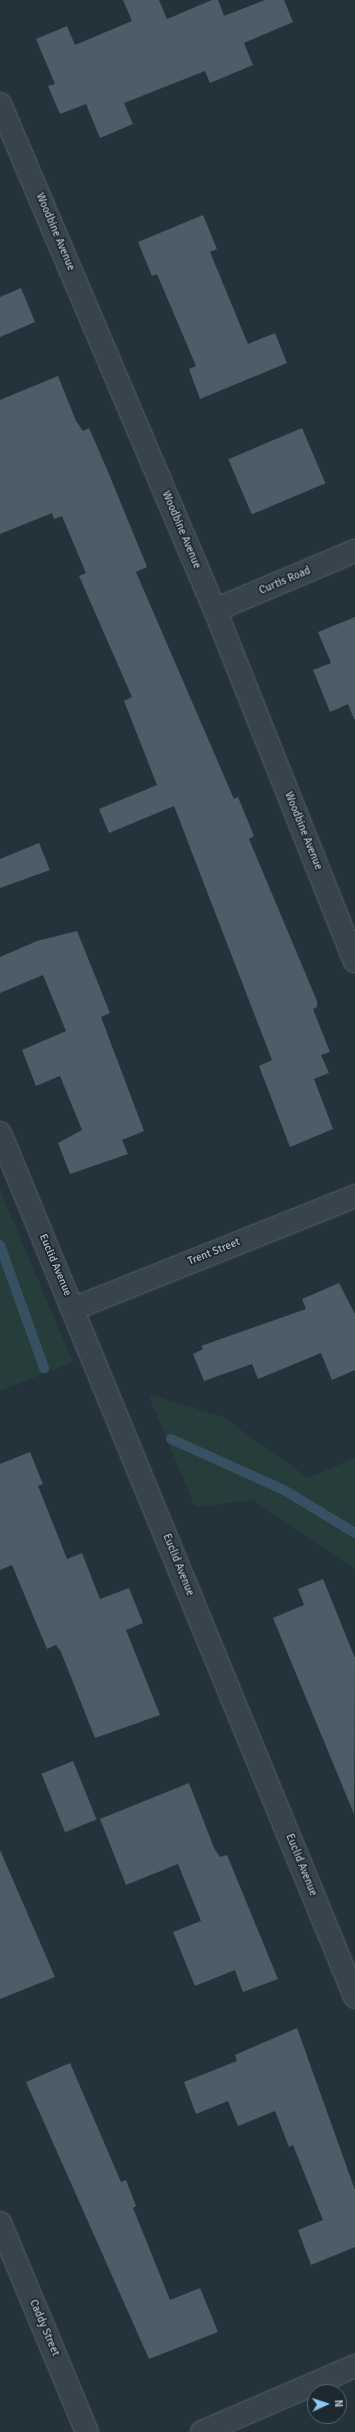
<!DOCTYPE html>
<html>
<head>
<meta charset="utf-8">
<style>
  body { margin:0 }
  #map { position:relative; width:355px; height:2432px; overflow:hidden; background:#24323c; font-family:Signika,sans-serif }
  div>[style] { position:absolute }
  .green>* { inset:0; background:#263d3b }
  .stream>* { height:10px; margin:-5px; padding:0 5px; transform-origin:5px; border-radius:5px; background:#385162 }
  .building>* { inset:0; background:#4c5d67; transform-origin:0 0 }
  .roads { filter:drop-shadow(0 0 1px #56626a) drop-shadow(0 0 1px #56626a) }
  .minor>* { height:22px; margin:-11px; padding:0 11px; transform-origin:11px; border-radius:11px; background:#37444c }
  span { translate:-50% -50%; white-space:nowrap; text-align:center; line-height:1.15; -webkit-text-stroke:3.5px #1d2931; paint-order:stroke }
  .street-label { font-size:11px; color:#b3bfc7 }
  .north { position:absolute; left:307px; top:2384px; width:40px; height:40px; box-sizing:border-box; background:#1d2931; border:1px solid #59656d; border-radius:50%; rotate:87deg; font-size:11px; font-weight:700; line-height:16px; text-align:center; color:#b3bfc7 }
  .north::after { content:''; display:block; margin:auto; width:14px; height:18px; background:#8ac7f5; clip-path:polygon(50% 0,100% 100%,50% 72%,0 100%) }
</style>
</head>
<body>
<div id="map">
  <div class="green">
    <i style="clip-path:polygon(0 1190px,73px 1362px,0 1391px)"></i>
    <i style="clip-path:polygon(148px 1394px,223px 1417px,308px 1478px,355px 1458px,355px 1569px,253px 1500px,195px 1507px)"></i>
  </div>
  <div class="stream">
    <i style="left:0;top:1245px;width:131px;rotate:70.3deg"></i>
    <i style="left:171px;top:1439px;width:124px;rotate:24.3deg"></i>
    <i style="left:284px;top:1490px;width:83px;rotate:31.2deg"></i>
  </div>
  <div class="building">
    <i style="clip-path:polygon(123px 0,159px 0,167px 19px,212px 0,218px 0,224px 16px,265px 0,284px 0,293px 22px,244px 43px,253px 65px,210px 83px,205px 71px,124px 103px,133px 124px,100px 138px,86px 104px,60px 114px,48px 86px,55px 84px,36px 39px,67px 26px,75px 45px,132px 21px)"></i>
    <i style="clip-path:polygon(203px 215px,217px 249px,210px 252px,248px 344px,275px 333px,287px 363px,200px 399px,189px 369px,196px 366px,157px 274px,152px 276px,138px 242px)"></i>
    <i style="clip-path:polygon(21px 288px,35px 322px,0 337px,0 297px)"></i>
    <i style="clip-path:polygon(58px 376px,76px 421px,83px 431px,89px 428px,109px 474px,147px 567px,136px 572px,234px 799px,238px 797px,254px 836px,249px 839px,317px 1001px,317px 1007px,313px 1009px,330px 1052px,321px 1055px,329px 1073px,314px 1079px,333px 1129px,290px 1147px,259px 1066px,272px 1060px,174px 806px,109px 833px,99px 809px,157px 785px,124px 701px,132px 697px,79px 576px,86px 573px,62px 516px,54px 519px,52px 513px,0 534px,0 400px)"></i>
    <i style="left:302px;top:428px;width:60px;height:80px;rotate:67deg"></i>
    <i style="clip-path:polygon(355px 617px,355px 719px,354px 719px,348px 704px,330px 712px,313px 670px,331px 663px,318px 632px)"></i>
    <i style="clip-path:polygon(39px 843px,50px 870px,0 888px,0 859px)"></i>
    <i style="clip-path:polygon(77px 931px,110px 1013px,101px 1017px,144px 1131px,122px 1140px,128px 1154px,70px 1174px,58px 1143px,82px 1130px,60px 1076px,36px 1086px,22px 1050px,66px 1031px,43px 975px,0 993px,0 957px,37px 941px)"></i>
    <i style="clip-path:polygon(339px 1283px,355px 1314px,355px 1370px,332px 1380px,321px 1353px,258px 1379px,252px 1364px,204px 1381px,193px 1354px,203px 1349px,201px 1346px,306px 1309px,302px 1299px)"></i>
    <i style="clip-path:polygon(30px 1452px,43px 1484px,38px 1486px,67px 1559px,82px 1553px,100px 1599px,129px 1588px,143px 1623px,126px 1630px,160px 1715px,95px 1738px,61px 1652px,56px 1645px,47px 1649px,12px 1565px,0 1570px,0 1464px)"></i>
    <i style="clip-path:polygon(323px 1579px,355px 1658px,354px 1814px,273px 1618px,304px 1605px,298px 1589px)"></i>
    <i style="left:73px;top:1761px;width:63px;height:34px;rotate:68deg"></i>
    <i style="clip-path:polygon(189px 1783px,214px 1848px,220px 1857px,227px 1855px,278px 1979px,243px 1992px,235px 1970px,195px 1986px,173px 1932px,201px 1921px,178px 1864px,126px 1885px,100px 1819px)"></i>
    <i style="clip-path:polygon(0 1850px,55px 1977px,0 1999px)"></i>
    <i style="clip-path:polygon(297px 2028px,355px 2190px,355px 2247px,311px 2265px,298px 2230px,323px 2220px,293px 2145px,289px 2147px,275px 2111px,238px 2126px,228px 2101px,196px 2114px,184px 2082px,237px 2061px,235px 2055px)"></i>
    <i style="clip-path:polygon(70px 2063px,121px 2182px,126px 2180px,136px 2206px,133px 2208px,170px 2300px,200px 2288px,218px 2332px,149px 2359px,26px 2082px)"></i>
  </div>
  <div class="roads">
    <div class="minor">
      <i style="left:0;top:104px;width:550px;rotate:66.98deg"></i>
      <i style="left:215px;top:610px;width:378px;rotate:68.3deg"></i>
      <i style="left:215px;top:610px;width:152px;rotate:-22.9deg"></i>
      <i style="left:0;top:1133px;width:934px;rotate:67.66deg"></i>
      <i style="left:73px;top:1309px;width:304px;rotate:-21.8deg"></i>
      <i style="left:0;top:2223px;width:226px;rotate:67.4deg"></i>
      <i style="left:202px;top:2432px;width:167px;rotate:-23.3deg"></i>
    </div>
  </div>
  <div class="street-label">
    <span style="left:55px;top:232px;rotate:67deg">Woodbine Avenue</span>
    <span style="left:181px;top:530px;rotate:67deg">Woodbine Avenue</span>
    <span style="left:285px;top:581px;rotate:-23deg">Curtis Road</span>
    <span style="left:303px;top:831px;rotate:68deg">Woodbine Avenue</span>
    <span style="left:214px;top:1252px;rotate:-22deg">Trent Street</span>
    <span style="left:55px;top:1265px;rotate:67deg">Euclid Avenue</span>
    <span style="left:178px;top:1565px;rotate:68deg">Euclid Avenue</span>
    <span style="left:301px;top:1865px;rotate:68deg">Euclid Avenue</span>
    <span style="left:44px;top:2328px;rotate:67deg">Caddy Street</span>
  </div>
  <div class="north">N</div>
</div>
</body>
</html>
